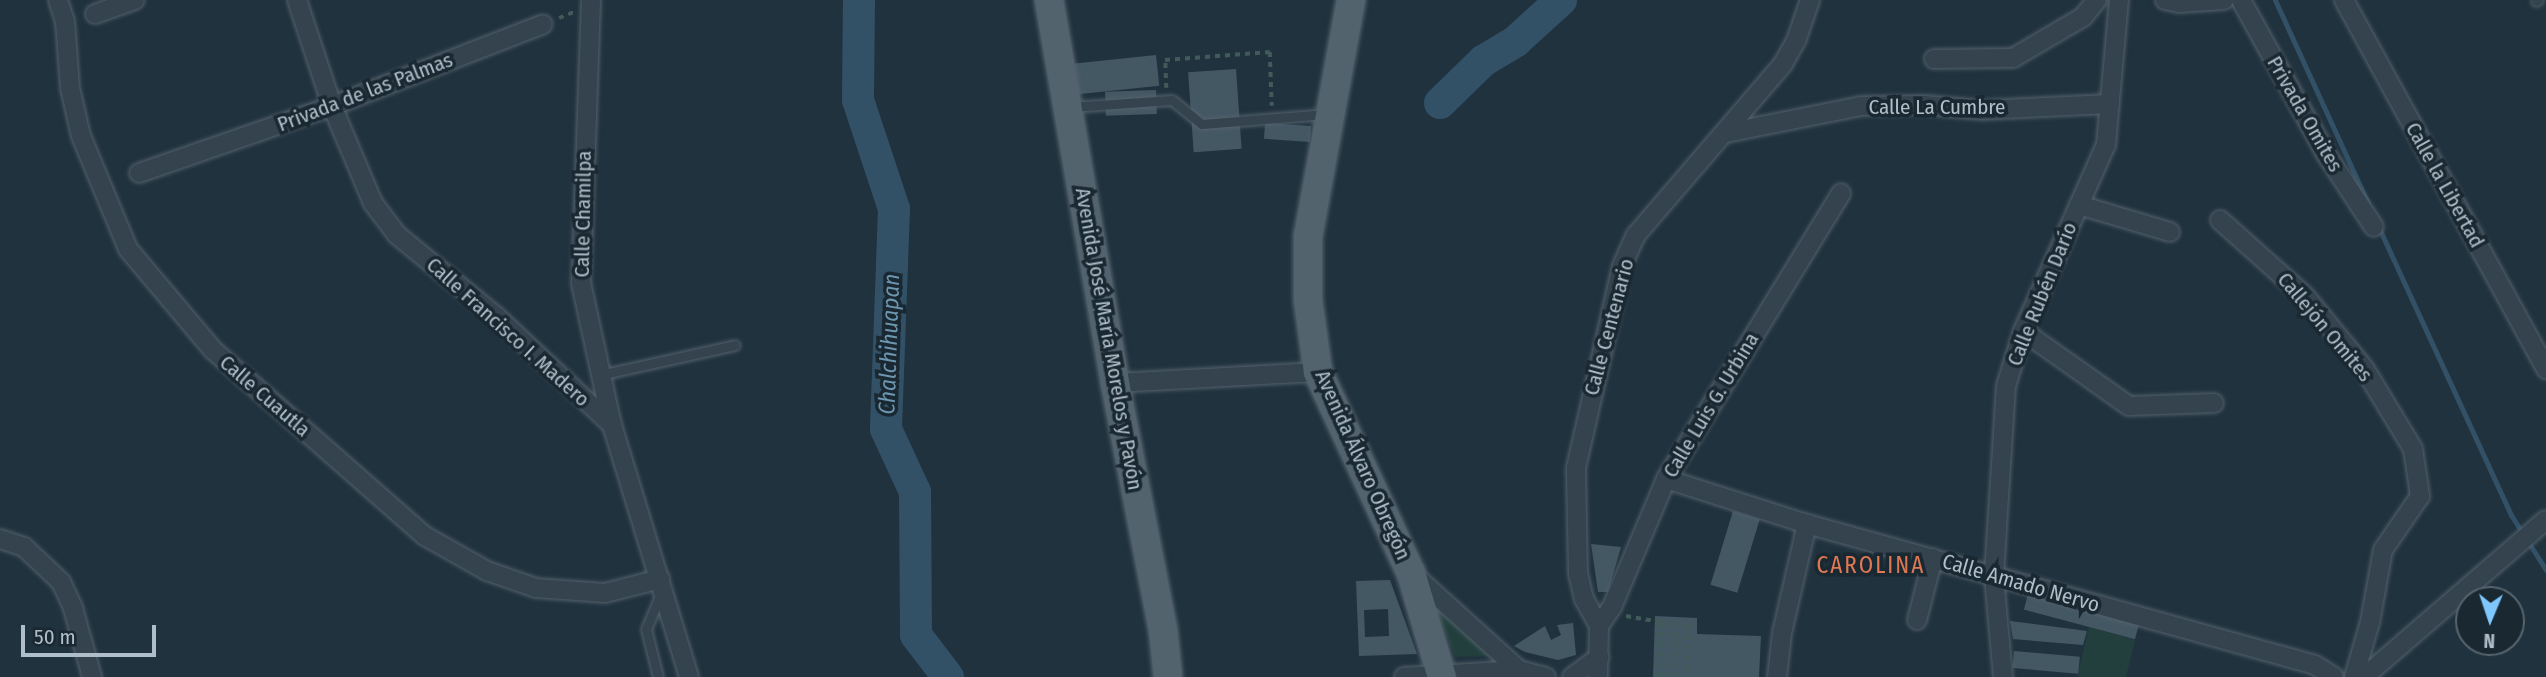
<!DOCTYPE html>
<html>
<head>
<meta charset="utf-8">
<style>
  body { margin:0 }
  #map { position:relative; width:2546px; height:677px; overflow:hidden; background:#20323e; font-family:"Fira Sans Condensed",sans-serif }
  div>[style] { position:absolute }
  .green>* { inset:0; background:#223f3d }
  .stream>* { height:5px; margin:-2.5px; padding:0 2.5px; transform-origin:2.5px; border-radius:2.5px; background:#325167 }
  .river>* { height:32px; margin:-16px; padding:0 16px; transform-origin:16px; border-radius:16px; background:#325167 }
  .building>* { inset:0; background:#445864; transform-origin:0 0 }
  .path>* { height:3.5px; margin-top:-1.75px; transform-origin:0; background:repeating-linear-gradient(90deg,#405b59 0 5px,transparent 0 10px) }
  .roads { filter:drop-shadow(0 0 2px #53616b) drop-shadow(0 0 2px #53616b) }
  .service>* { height:9px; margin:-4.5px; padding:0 4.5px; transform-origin:4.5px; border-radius:4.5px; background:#34434e }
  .minor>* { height:18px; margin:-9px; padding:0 9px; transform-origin:9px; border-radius:9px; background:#34434e }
  .primary>* { height:28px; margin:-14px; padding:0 14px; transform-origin:14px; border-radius:14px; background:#52636e }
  span { translate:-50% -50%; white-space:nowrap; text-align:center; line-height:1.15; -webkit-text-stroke:7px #1a2832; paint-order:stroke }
  .street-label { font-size:21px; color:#b0bec9 }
  .water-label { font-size:23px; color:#6d96b0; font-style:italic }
  .neighbourhood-label { font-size:23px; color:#de7855; letter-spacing:2px }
  .north { position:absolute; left:2455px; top:586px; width:70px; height:70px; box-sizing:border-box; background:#1a2832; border:2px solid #56646e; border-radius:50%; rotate:182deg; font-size:19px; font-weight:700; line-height:28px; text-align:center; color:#b0bec9 }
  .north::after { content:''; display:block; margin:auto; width:24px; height:32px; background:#7fc8ff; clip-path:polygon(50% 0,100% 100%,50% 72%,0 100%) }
  .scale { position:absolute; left:21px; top:625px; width:135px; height:32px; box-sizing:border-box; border:4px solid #b0bec9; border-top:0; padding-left:9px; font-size:21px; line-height:24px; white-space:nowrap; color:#b0bec9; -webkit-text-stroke:5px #1a2832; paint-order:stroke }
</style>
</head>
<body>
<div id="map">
  <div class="green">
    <i style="clip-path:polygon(1433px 603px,1494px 656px,1455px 657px)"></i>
    <i style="clip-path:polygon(2089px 627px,2135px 640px,2126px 677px,2077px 677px)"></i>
  </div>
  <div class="stream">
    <i style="left:2275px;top:0;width:223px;rotate:65.4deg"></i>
    <i style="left:2379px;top:228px;width:316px;rotate:65.3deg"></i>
    <i style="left:2511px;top:515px;width:65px;rotate:57.5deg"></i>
  </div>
  <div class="river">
    <i style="left:859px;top:0;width:100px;rotate:90.6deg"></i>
    <i style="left:858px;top:100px;width:115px;rotate:71.7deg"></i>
    <i style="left:894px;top:209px;width:220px;rotate:92.1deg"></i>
    <i style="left:886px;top:429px;width:69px;rotate:65.3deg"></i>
    <i style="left:915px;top:492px;width:143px;rotate:89.6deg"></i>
    <i style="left:916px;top:635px;width:53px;rotate:52.7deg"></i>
    <i style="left:1440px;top:103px;width:60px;rotate:-44.3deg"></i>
    <i style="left:1483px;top:61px;width:39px;rotate:-31deg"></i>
    <i style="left:1516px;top:41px;width:61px;rotate:-42.3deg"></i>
  </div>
  <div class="building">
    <i style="left:1156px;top:55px;width:31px;height:84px;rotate:84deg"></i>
    <i style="left:1236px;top:69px;width:80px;height:48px;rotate:86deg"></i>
    <i style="left:1156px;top:90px;width:24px;height:51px;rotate:88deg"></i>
    <i style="left:1311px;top:126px;width:16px;height:46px;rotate:94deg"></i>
    <i style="left:1733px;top:511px;width:28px;height:77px;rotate:17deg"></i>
    <i style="clip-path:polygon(1591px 544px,1621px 547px,1608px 592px,1598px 592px)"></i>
    <i style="clip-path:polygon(evenodd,1390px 580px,1417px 654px,1359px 656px,1356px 581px,1390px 580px,1388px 609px,1389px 636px,1365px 637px,1364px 610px,1388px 609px)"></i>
    <i style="left:2028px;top:594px;width:115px;height:16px;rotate:15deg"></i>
    <i style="clip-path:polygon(1655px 616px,1697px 618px,1697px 634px,1761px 636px,1759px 677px,1653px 677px)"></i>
    <i style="clip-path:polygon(2010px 621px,2087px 631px,2083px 645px,2013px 639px)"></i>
    <i style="clip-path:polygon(1573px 623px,1576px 655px,1558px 660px,1525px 652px,1514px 646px,1545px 626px,1551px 640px,1561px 635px,1557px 625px)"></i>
    <i style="left:2014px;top:651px;width:66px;height:17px;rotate:5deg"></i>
  </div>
  <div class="path">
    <i style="left:559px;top:18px;width:16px;rotate:-22deg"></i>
    <i style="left:1166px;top:88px;width:28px;rotate:-92deg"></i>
    <i style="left:1165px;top:60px;width:105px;rotate:-4.4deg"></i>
    <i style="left:1270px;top:52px;width:54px;rotate:87.9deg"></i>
    <i style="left:1626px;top:616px;width:36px;rotate:10deg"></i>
    <i style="left:1661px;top:622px;width:55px;rotate:91deg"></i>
    <i style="left:1661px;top:622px;width:28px;rotate:6deg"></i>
    <i style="left:1689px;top:625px;width:52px;rotate:92.2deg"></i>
    <i style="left:1674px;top:677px;width:53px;rotate:-87.8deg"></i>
  </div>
  <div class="roads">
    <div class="service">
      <i style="left:2536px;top:1px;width:2px;rotate:-27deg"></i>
      <i style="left:1070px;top:107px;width:102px;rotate:-3.9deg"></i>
      <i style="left:1172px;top:100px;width:38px;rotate:39deg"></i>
      <i style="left:1202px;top:124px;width:125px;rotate:-4.6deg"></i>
      <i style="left:600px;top:375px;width:138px;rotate:-12.5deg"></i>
      <i style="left:658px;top:677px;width:49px;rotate:-104deg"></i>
      <i style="left:646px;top:629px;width:38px;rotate:-67deg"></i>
    </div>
    <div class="minor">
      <i style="left:58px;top:0;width:22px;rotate:72deg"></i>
      <i style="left:65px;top:21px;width:67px;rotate:85.7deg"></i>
      <i style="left:70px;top:88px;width:49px;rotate:77.1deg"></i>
      <i style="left:81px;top:136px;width:122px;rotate:67.4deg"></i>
      <i style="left:128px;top:249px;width:132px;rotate:49.9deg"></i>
      <i style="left:213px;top:350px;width:282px;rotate:41.3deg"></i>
      <i style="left:425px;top:536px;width:71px;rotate:29.4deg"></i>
      <i style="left:487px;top:571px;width:52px;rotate:19.1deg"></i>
      <i style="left:536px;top:588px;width:69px;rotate:4.1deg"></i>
      <i style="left:605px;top:593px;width:57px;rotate:-14.3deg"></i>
      <i style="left:297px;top:0;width:112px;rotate:71.7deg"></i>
      <i style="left:332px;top:106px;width:105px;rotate:67.1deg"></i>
      <i style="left:373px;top:203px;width:39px;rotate:53deg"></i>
      <i style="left:396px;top:234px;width:129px;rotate:39.4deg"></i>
      <i style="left:496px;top:316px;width:159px;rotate:43.2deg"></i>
      <i style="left:591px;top:0;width:283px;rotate:92deg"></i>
      <i style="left:581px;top:283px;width:145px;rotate:77.7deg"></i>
      <i style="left:612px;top:425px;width:264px;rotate:73deg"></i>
      <i style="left:2165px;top:0;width:14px;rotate:12deg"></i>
      <i style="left:2179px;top:3px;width:45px;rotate:-3.8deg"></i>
      <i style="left:2241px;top:0;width:176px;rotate:61.1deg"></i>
      <i style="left:2326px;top:154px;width:87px;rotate:56.7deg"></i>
      <i style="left:2344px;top:0;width:421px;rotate:61.3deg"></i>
      <i style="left:95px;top:14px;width:42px;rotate:-19.3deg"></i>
      <i style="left:1934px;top:59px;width:79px;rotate:-0.7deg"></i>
      <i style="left:2013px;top:58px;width:81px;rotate:-30.4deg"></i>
      <i style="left:2083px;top:17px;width:22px;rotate:-51deg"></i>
      <i style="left:1726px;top:133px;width:138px;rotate:-11.3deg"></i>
      <i style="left:1861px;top:106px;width:63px;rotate:-0.9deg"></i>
      <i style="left:1924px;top:105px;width:58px;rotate:4.9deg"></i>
      <i style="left:1982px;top:110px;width:128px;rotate:-2.7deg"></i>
      <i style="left:139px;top:173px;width:204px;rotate:-19.1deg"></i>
      <i style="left:332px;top:106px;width:226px;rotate:-21.2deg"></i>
      <i style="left:2079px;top:205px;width:95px;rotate:16.5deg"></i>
      <i style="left:2220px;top:220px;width:114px;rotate:41.8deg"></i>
      <i style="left:2305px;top:296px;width:93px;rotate:50.7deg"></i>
      <i style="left:2364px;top:368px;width:95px;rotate:58.8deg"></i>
      <i style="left:2413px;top:449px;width:48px;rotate:81.5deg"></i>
      <i style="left:2420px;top:496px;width:65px;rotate:124.4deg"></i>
      <i style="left:2383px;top:550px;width:73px;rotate:100.2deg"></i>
      <i style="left:2370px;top:622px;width:57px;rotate:106.2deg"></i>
      <i style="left:2023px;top:331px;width:130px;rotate:35.3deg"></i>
      <i style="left:2129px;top:406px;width:85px;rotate:-2deg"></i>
      <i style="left:1115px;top:383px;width:203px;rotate:-3.1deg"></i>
      <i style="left:1666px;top:479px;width:148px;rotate:17.7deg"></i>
      <i style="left:1807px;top:524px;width:527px;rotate:15.51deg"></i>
      <i style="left:2315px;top:665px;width:22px;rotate:32deg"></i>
      <i style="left:0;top:539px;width:25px;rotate:18deg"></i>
      <i style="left:24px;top:547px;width:51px;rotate:43.4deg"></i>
      <i style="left:61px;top:582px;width:29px;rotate:65deg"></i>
      <i style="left:73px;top:608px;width:72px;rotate:74.6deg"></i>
      <i style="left:1415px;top:576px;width:140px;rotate:42.1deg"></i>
      <i style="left:1917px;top:620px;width:64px;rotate:-75.5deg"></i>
      <i style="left:1599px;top:626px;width:23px;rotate:-56deg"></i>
      <i style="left:1612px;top:607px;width:139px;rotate:-67.1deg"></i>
      <i style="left:1666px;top:479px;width:335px;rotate:-58.5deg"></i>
      <i style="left:1404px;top:677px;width:115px;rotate:-3.5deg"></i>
      <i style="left:1519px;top:670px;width:28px;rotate:15deg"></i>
      <i style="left:1572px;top:677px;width:34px;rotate:-36deg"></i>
      <i style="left:1598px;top:677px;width:51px;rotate:-88.9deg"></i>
      <i style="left:1599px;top:626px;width:31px;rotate:-119deg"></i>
      <i style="left:1584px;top:599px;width:26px;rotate:-103deg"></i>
      <i style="left:1578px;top:574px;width:106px;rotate:-91.1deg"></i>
      <i style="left:1576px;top:468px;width:207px;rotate:-77.2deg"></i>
      <i style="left:1622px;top:266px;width:34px;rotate:-66deg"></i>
      <i style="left:1636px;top:235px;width:225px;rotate:-49.3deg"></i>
      <i style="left:1783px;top:64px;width:26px;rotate:-61deg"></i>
      <i style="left:1796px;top:41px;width:43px;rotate:-71.1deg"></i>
      <i style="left:1777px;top:677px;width:44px;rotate:-83.5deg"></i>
      <i style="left:1782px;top:633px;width:112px;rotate:-77.1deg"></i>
      <i style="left:2003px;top:677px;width:101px;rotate:-95.1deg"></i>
      <i style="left:1994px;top:576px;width:190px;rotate:-86.4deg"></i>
      <i style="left:2006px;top:386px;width:58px;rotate:-72.8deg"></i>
      <i style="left:2023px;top:331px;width:204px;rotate:-66deg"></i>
      <i style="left:2106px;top:145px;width:146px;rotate:-84.9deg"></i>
      <i style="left:2364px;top:677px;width:240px;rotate:-40.8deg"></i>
    </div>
    <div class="primary">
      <i style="left:1049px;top:0;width:389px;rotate:80.2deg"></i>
      <i style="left:1115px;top:383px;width:251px;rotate:79deg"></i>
      <i style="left:1163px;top:629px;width:48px;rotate:84.1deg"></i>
      <i style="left:1351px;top:0;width:240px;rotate:100.3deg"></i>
      <i style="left:1308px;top:236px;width:64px;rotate:90deg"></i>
      <i style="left:1308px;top:300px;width:73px;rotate:82.1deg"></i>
      <i style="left:1318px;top:372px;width:221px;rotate:65.2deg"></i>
      <i style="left:1411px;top:573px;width:109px;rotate:73.4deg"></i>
    </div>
  </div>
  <div class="street-label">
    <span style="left:365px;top:92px;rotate:-21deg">Privada de las Palmas</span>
    <span style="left:1937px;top:107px">Calle La Cumbre</span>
    <span style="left:2305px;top:114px;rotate:60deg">Privada Omites</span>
    <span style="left:2445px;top:185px;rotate:61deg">Calle la Libertad</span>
    <span style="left:583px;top:214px;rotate:-89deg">Calle Chamilpa</span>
    <span style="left:2042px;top:294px;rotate:-68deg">Calle Rubén Darío</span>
    <span style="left:1609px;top:327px;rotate:-75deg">Calle Centenario</span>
    <span style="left:2325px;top:327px;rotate:50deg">Callejón Omites</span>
    <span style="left:508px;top:332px;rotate:42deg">Calle Francisco I. Madero</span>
    <span style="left:1109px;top:339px;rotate:80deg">Avenida José María Morelos y Pavón</span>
    <span style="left:265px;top:396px;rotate:41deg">Calle Cuautla</span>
    <span style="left:1711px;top:405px;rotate:-59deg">Calle Luis G. Urbina</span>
    <span style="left:1363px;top:465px;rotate:66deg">Avenida Álvaro Obregón</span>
    <span style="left:2021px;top:583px;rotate:16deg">Calle Amado Nervo</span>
  </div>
  <div class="water-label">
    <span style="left:889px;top:344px;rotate:-88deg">Chalchihuapan</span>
  </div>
  <div class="neighbourhood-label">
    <span style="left:1871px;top:565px">CAROLINA</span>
  </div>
  <div class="north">N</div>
  <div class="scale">50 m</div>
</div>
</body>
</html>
